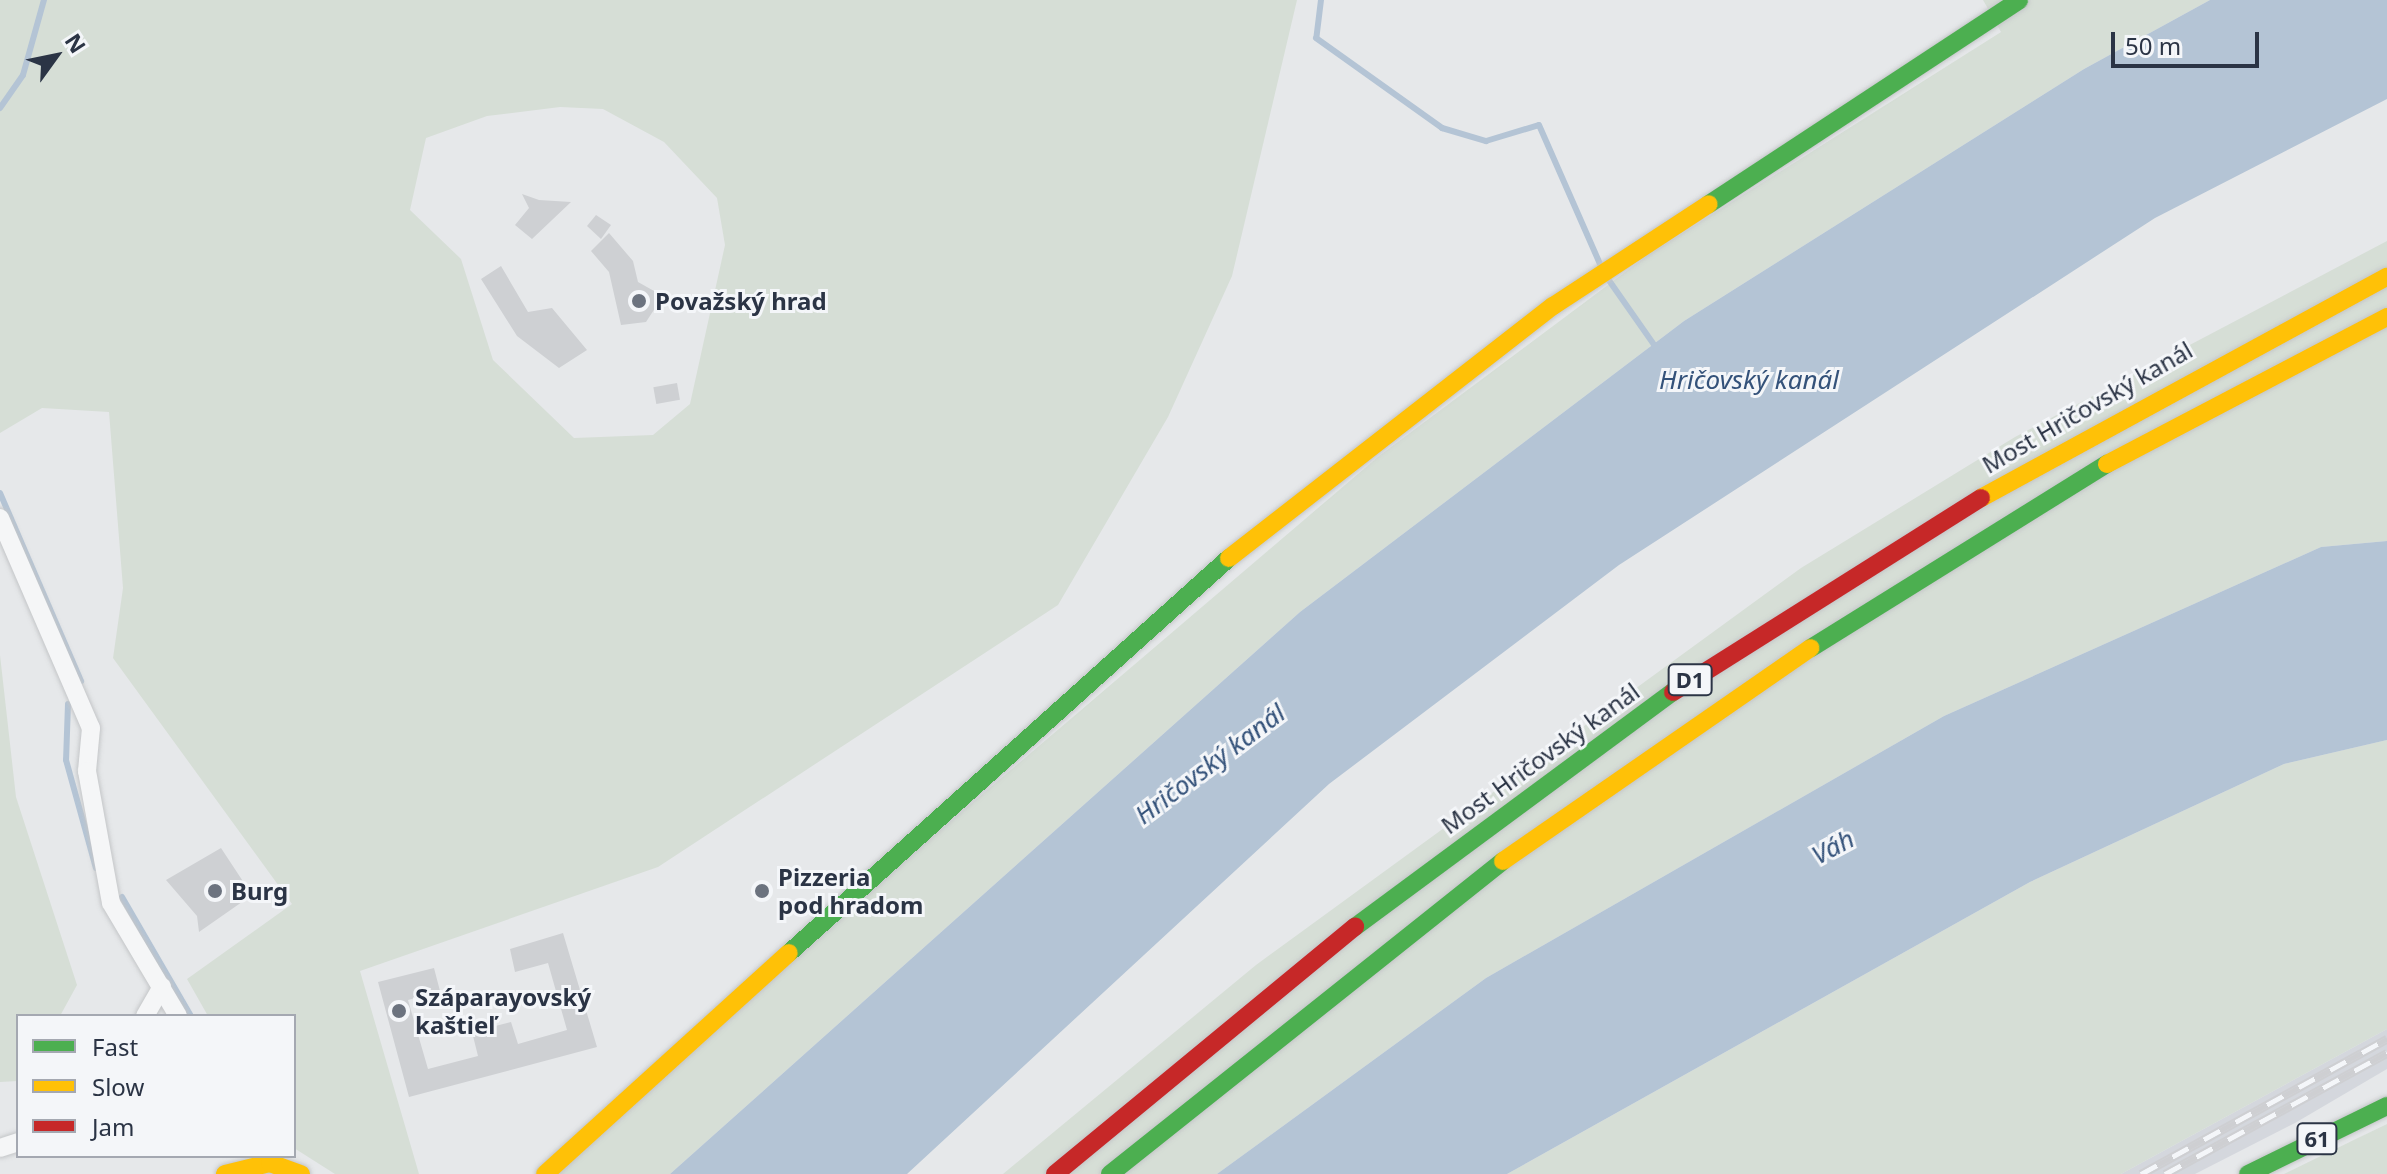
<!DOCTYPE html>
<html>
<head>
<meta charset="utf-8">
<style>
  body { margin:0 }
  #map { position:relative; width:2387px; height:1174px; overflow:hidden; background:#e6e8ea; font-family:"Noto Sans",sans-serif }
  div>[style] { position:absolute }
  .built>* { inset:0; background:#d4d7dd }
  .green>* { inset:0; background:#d6ded6 }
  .water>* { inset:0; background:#b4c4d5 }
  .stream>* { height:6px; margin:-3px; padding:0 3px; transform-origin:3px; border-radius:3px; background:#b4c4d5 }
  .building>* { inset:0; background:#ced0d3; transform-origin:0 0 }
  .roads { filter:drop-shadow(0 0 2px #c4c6c8) drop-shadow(0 0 2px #c4c6c8) }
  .street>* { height:18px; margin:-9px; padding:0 9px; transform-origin:9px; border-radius:9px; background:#f5f6f7 }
  .fast>* { height:18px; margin:-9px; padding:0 9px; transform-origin:9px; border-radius:9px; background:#4caf50 }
  .slow>* { height:18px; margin:-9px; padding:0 9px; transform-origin:9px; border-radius:9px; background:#ffc107 }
  .jam>* { height:18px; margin:-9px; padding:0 9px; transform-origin:9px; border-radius:9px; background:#c62828 }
  .rail>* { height:9px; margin-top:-4.5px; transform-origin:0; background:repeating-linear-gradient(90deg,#f4f6f9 0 18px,#cecfd2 0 36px); box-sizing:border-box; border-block:2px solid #cecfd2 }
  .dots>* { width:22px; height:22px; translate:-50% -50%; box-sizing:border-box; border:4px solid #f4f6f9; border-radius:50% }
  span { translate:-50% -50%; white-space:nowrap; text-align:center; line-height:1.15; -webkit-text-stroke:6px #f4f6f9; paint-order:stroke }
  .shield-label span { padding:2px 6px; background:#f4f6f9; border:2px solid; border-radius:6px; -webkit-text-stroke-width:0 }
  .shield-label { font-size:22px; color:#2b3445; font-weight:700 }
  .poi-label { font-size:24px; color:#2b3445; font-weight:700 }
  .left { translate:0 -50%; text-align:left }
  .street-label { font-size:24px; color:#2b3445 }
  .water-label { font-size:26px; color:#34527a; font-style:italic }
  .legend { position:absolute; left:16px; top:1014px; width:280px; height:144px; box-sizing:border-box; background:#f4f6f9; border:2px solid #a4a8b1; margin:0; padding:10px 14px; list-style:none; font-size:24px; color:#2b3445 }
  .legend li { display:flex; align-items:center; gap:16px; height:40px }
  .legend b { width:40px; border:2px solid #a4a8b1 }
  .north { position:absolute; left:16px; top:16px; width:80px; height:80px; -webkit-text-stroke:6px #f4f6f9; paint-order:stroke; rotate:57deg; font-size:22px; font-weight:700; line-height:32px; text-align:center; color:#2b3445 }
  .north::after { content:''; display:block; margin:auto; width:28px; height:36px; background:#2b3445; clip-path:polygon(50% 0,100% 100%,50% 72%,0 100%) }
  .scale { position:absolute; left:2111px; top:32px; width:148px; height:36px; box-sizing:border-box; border:4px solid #2b3445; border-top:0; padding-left:10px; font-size:24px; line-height:28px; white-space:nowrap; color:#2b3445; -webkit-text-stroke:6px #f4f6f9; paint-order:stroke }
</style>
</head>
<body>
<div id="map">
  <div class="built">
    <i style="clip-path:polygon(2387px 1029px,2387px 1069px,2295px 1123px,2195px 1174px,2121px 1174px)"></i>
  </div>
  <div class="green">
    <i style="clip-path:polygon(evenodd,0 0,1297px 0,1232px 276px,1168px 417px,1058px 605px,658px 867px,360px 971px,419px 1174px,335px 1174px,294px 1148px,294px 1016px,208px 1016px,187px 979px,292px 904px,113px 658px,123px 588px,109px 412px,42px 408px,0 433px,0 0,560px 107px,603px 109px,664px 142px,717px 198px,725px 245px,690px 404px,653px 435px,574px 438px,493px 360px,461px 259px,410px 210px,426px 138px,487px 116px,560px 107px)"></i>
    <i style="clip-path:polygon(1983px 0,2210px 0,2084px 69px,1684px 321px,1300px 612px,670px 1174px,537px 1174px,1379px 456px,1648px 255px,2001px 32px)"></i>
    <i style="clip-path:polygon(2387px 241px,2387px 541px,2321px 547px,1944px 716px,1486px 978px,1217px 1174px,1003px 1174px,1256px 965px,1801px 568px,2015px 437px)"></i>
    <i style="clip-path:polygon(0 655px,16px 797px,77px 985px,60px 1016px,18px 1016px,18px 1081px,0 1082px)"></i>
    <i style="clip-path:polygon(2387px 740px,2387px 1029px,2121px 1174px,1507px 1174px,2030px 882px,2284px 764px)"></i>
    <i style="clip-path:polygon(2387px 1124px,2387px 1174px,2284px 1174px,2360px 1137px)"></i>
  </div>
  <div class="water">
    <i style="clip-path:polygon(2210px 0,2387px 0,2387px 99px,2155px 218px,1619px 565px,1329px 784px,907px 1174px,670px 1174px,1300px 612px,1684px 321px,2084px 69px)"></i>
    <i style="clip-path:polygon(2387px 541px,2387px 740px,2284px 764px,2030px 882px,1507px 1174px,1217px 1174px,1486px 978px,1944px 716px,2321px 547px)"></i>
  </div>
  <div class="stream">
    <i style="left:1321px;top:0;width:38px;rotate:97deg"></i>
    <i style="left:1316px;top:38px;width:155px;rotate:35.5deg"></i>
    <i style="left:1442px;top:128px;width:46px;rotate:16.5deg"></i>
    <i style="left:1486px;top:141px;width:55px;rotate:-16.8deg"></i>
    <i style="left:1539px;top:125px;width:154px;rotate:66.3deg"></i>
    <i style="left:0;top:108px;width:40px;rotate:-55.1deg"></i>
    <i style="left:23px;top:75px;width:78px;rotate:-74.4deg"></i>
    <i style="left:1608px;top:279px;width:85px;rotate:55deg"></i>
    <i style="left:0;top:493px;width:205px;rotate:66.7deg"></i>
    <i style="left:68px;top:704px;width:56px;rotate:92deg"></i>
    <i style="left:66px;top:760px;width:112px;rotate:74.5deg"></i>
    <i style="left:122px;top:897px;width:138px;rotate:59.9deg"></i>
  </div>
  <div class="building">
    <i style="clip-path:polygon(522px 194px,539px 200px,571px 202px,532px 239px,515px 225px,529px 208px)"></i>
    <i style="clip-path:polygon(596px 215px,611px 225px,601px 239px,587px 226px)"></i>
    <i style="clip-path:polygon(609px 233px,633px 261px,638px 282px,663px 296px,646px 322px,621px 325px,609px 272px,591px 251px)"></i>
    <i style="clip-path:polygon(501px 266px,528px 312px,552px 308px,587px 350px,559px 368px,517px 336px,481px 279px)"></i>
    <i style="left:677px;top:383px;width:17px;height:24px;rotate:80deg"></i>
    <i style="clip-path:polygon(221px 848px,252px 895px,199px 932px,197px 916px,166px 880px)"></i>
    <i style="clip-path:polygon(563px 933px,597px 1047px,409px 1097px,378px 982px,434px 968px,440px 991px,408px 1000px,428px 1069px,478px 1056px,472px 1032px,511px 1022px,518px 1044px,567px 1030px,548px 963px,515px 972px,510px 949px)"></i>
  </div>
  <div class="roads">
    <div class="street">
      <i style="left:0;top:518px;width:229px;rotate:66.6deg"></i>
      <i style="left:91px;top:728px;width:43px;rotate:95.3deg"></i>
      <i style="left:87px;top:771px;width:134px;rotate:79.7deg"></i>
      <i style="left:111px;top:903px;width:131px;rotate:59.3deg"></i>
      <i style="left:145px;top:1016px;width:34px;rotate:-60deg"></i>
      <i style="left:0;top:1148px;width:19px;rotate:-18deg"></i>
    </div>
    <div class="fast">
      <i style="left:1709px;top:204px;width:371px;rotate:-33.3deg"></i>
      <i style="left:1811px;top:648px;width:349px;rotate:-31.9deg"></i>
      <i style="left:1355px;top:927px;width:395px;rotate:-36.5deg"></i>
      <i style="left:789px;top:953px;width:591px;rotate:-41.92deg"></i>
      <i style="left:1110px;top:1174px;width:502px;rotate:-38.54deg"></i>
      <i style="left:2248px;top:1174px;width:155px;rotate:-26.1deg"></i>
    </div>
    <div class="slow">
      <i style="left:2107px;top:464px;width:316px;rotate:-27.7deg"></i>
      <i style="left:1981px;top:498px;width:462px;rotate:-28.6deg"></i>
      <i style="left:1229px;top:558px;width:410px;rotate:-37.9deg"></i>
      <i style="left:1553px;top:306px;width:186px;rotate:-33.2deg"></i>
      <i style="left:1503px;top:861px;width:374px;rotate:-34.7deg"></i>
      <i style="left:225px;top:1174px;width:46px;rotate:-13.7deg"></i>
      <i style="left:270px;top:1163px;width:33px;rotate:20deg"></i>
      <i style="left:545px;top:1174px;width:329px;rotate:-42.2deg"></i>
    </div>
    <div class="jam">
      <i style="left:1673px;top:692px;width:364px;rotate:-32.2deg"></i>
      <i style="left:1055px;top:1174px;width:389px;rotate:-39.5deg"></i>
    </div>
  </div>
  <div class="rail">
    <i style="left:2141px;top:1174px;width:281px;rotate:-28.8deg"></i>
    <i style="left:2165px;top:1174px;width:253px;rotate:-28.6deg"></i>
  </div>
  <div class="dots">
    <i style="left:639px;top:301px;background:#6c737f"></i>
    <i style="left:215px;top:891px;background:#6c737f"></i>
    <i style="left:762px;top:891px;background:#6c737f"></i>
    <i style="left:399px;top:1011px;background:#6c737f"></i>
  </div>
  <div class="shield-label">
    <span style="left:1690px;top:680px">D1</span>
    <span style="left:2317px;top:1139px">61</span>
  </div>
  <div class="poi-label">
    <span class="left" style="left:655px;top:301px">Považský hrad</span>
    <span class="left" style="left:778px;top:891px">Pizzeria<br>pod hradom</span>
    <span class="left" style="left:231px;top:891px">Burg</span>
    <span class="left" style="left:415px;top:1011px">Száparayovský<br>kaštieľ</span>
  </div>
  <div class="street-label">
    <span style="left:2087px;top:407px;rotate:-30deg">Most Hričovský kanál</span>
    <span style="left:1540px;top:758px;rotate:-36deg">Most Hričovský kanál</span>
  </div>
  <div class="water-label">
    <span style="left:1749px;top:380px">Hričovský kanál</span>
    <span style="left:1210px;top:764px;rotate:-37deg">Hričovský kanál</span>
    <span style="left:1833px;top:847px;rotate:-28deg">Váh</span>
  </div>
  <ul class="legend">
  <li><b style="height:10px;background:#4caf50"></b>Fast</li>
  <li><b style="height:10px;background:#ffc107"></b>Slow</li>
  <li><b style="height:10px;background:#c62828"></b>Jam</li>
  </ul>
  <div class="north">N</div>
  <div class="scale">50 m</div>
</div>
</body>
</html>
